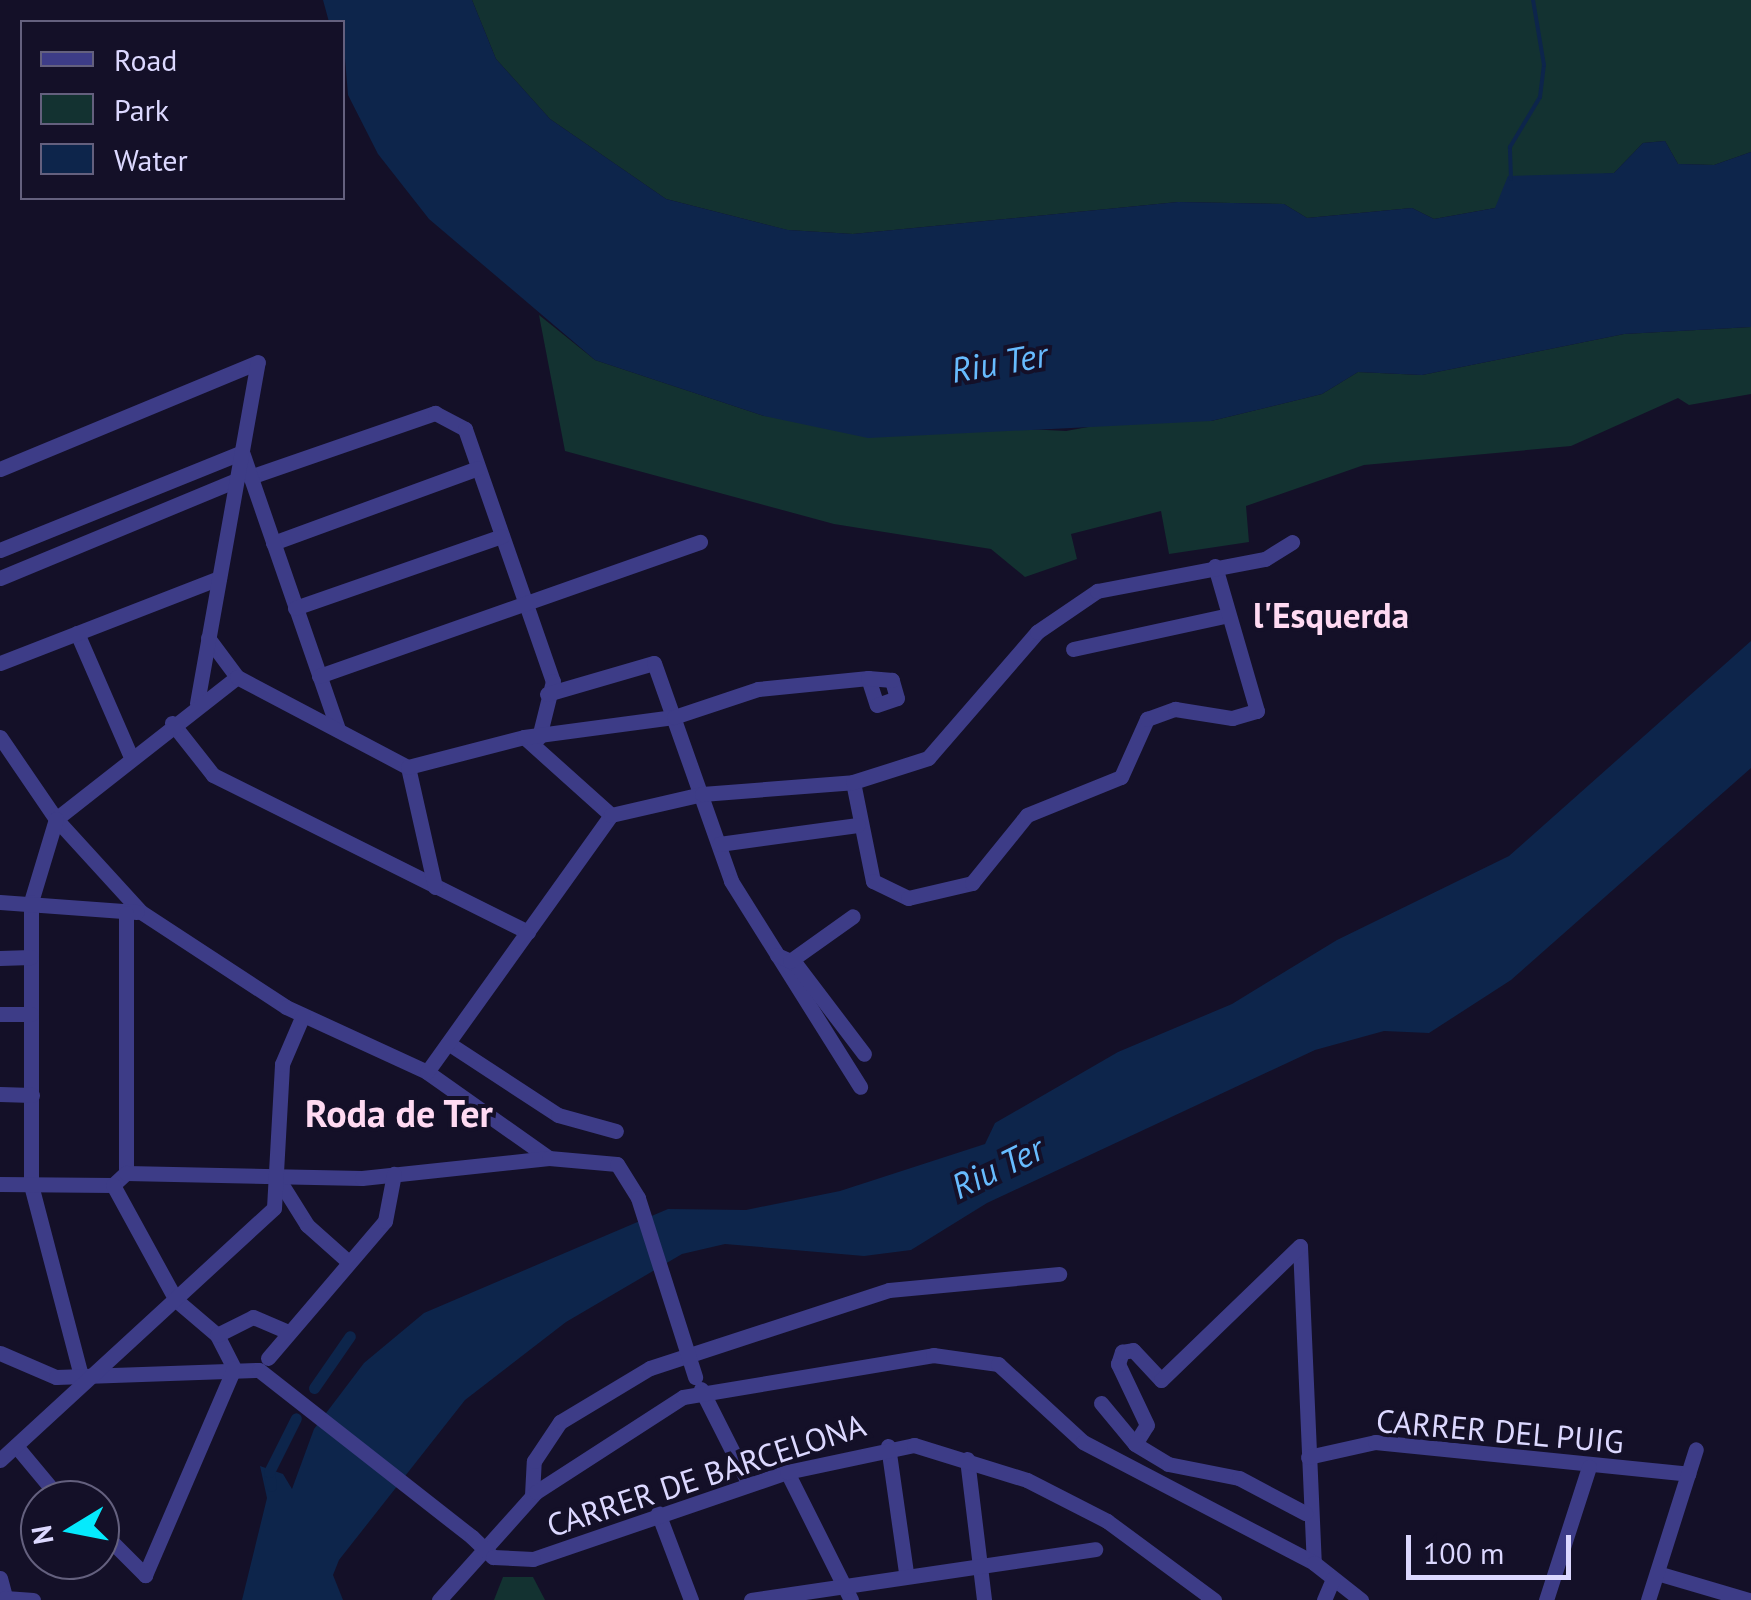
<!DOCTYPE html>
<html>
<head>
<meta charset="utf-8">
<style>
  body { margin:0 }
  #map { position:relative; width:1751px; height:1600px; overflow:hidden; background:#141028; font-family:"PT Sans",sans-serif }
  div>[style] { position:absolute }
  .green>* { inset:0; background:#133231 }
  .water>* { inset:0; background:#0d254b }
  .stream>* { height:4px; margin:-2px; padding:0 2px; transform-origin:2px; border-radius:2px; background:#0d254b }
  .canal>* { height:11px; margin:-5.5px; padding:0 5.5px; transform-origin:5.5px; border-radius:5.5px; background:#0d254b }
  .minor>* { height:15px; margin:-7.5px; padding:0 7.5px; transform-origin:7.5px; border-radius:7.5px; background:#3d3c87 }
  .minor-bridge>* { height:15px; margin:-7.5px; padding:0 7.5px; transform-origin:7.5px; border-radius:7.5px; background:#3d3c87 }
  span { translate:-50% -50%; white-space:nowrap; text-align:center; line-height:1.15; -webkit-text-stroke:8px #141028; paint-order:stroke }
  .street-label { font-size:32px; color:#dcd8ff }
  .water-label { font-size:35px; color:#67bbfe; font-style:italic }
  .neighbourhood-label { font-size:35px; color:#ffdaf2; font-weight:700 }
  .quarter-label { font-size:38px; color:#ffdaf2; font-weight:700 }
  .legend { position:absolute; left:20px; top:20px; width:325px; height:180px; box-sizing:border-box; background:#141028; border:2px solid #64607e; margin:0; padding:12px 18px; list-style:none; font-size:30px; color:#dcd8ff }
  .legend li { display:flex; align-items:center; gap:20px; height:50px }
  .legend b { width:50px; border:2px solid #64607e }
  .north { position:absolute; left:20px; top:1480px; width:100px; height:100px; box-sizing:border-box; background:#141028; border:2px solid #64607e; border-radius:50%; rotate:260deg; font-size:28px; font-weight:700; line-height:40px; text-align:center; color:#dcd8ff }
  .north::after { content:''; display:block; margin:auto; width:35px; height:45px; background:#05eafd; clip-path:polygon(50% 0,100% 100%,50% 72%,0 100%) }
  .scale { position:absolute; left:1406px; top:1535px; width:165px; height:45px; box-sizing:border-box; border:5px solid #dcd8ff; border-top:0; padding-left:12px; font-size:30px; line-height:35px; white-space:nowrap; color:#dcd8ff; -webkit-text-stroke:8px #141028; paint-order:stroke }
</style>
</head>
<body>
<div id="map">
  <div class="green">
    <i style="clip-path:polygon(472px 0,1751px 0,1751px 152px,1714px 165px,1678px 164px,1665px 141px,1643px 143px,1614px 173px,1525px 181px,1495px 208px,1434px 219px,1412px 208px,1307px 218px,1284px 204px,1178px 202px,853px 234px,787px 230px,666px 199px,550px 119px,496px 59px)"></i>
    <i style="clip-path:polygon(539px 315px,595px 360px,764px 416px,1066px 431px,1127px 420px,1211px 421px,1322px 394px,1358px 372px,1422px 375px,1624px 334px,1751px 327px,1751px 394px,1689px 405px,1678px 398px,1571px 446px,1364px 465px,1246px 506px,1249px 542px,1169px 554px,1161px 511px,1071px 534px,1077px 559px,1025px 577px,991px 549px,834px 524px,565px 451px)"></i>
    <i style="clip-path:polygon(503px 1577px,533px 1577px,545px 1600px,494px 1600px)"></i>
  </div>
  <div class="water">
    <i style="clip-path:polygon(323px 0,472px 0,496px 59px,550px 119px,666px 199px,788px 230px,853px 234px,1178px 202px,1284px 204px,1307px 218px,1412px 208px,1434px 219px,1495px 208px,1508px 176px,1614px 173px,1643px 143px,1665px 141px,1678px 164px,1714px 165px,1751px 152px,1751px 327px,1624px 334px,1422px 375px,1358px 372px,1322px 394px,1211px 421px,868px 438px,764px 416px,595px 360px,429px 219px,378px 154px,348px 95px,342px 22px,329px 22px)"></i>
    <i style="clip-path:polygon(1751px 641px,1751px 768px,1511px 980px,1429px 1033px,1384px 1031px,1315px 1050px,987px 1203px,911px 1250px,864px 1256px,725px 1244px,682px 1254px,566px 1322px,465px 1400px,339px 1560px,333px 1575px,343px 1600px,242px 1600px,267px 1498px,260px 1466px,283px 1474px,292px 1489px,314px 1429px,364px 1363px,424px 1313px,668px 1209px,746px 1210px,840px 1191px,985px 1144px,995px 1123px,1118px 1052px,1232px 1004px,1337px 940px,1509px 856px)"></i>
  </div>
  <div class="stream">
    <i style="left:1511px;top:179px;width:32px;rotate:-92deg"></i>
    <i style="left:1510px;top:147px;width:58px;rotate:-59deg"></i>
    <i style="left:1540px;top:97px;width:32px;rotate:-83deg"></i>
    <i style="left:1544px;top:65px;width:66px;rotate:-99.6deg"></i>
  </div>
  <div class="canal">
    <i style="left:314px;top:1388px;width:63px;rotate:-55.3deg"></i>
    <i style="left:271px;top:1486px;width:14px;rotate:-98deg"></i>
    <i style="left:269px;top:1472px;width:60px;rotate:-63.4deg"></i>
  </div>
  <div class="minor">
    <i style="left:0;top:469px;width:279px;rotate:-22.5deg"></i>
    <i style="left:250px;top:477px;width:196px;rotate:-19.1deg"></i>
    <i style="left:435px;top:413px;width:34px;rotate:28deg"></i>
    <i style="left:465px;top:429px;width:267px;rotate:70.8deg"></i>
    <i style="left:553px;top:681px;width:58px;rotate:104deg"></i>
    <i style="left:273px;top:543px;width:218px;rotate:-20.1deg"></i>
    <i style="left:0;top:550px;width:261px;rotate:-22deg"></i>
    <i style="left:242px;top:452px;width:294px;rotate:70.9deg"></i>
    <i style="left:0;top:578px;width:256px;rotate:-22.5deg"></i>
    <i style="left:295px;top:608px;width:219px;rotate:-19.2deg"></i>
    <i style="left:77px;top:633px;width:135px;rotate:66.5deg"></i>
    <i style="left:208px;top:638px;width:49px;rotate:53.4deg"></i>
    <i style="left:1073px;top:649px;width:155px;rotate:-12.3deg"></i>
    <i style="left:0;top:663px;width:235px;rotate:-21.2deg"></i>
    <i style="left:319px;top:676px;width:404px;rotate:-19.4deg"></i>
    <i style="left:547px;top:694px;width:111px;rotate:-16.2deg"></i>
    <i style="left:654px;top:663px;width:231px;rotate:70.5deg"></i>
    <i style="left:731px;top:881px;width:243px;rotate:57.9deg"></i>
    <i style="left:197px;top:703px;width:346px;rotate:-79.9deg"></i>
    <i style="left:172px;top:723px;width:66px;rotate:51.7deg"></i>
    <i style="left:213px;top:775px;width:352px;rotate:26.5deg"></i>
    <i style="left:0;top:737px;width:99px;rotate:55.7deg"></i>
    <i style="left:56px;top:819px;width:126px;rotate:47.6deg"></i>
    <i style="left:141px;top:912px;width:173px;rotate:33.2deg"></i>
    <i style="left:286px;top:1007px;width:155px;rotate:24.7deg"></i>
    <i style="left:427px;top:1072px;width:149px;rotate:35.2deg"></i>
    <i style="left:524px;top:737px;width:117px;rotate:41.9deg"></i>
    <i style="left:408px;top:767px;width:123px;rotate:77.3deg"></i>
    <i style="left:853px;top:782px;width:101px;rotate:78.6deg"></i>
    <i style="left:873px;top:881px;width:39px;rotate:26deg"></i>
    <i style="left:908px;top:898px;width:66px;rotate:-13.2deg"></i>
    <i style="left:972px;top:883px;width:87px;rotate:-51deg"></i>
    <i style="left:1027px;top:815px;width:101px;rotate:-22deg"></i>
    <i style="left:1121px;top:777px;width:64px;rotate:-65.9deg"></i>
    <i style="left:1147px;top:719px;width:30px;rotate:-20deg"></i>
    <i style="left:1175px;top:709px;width:58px;rotate:9deg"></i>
    <i style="left:1232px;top:718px;width:26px;rotate:-16deg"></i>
    <i style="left:1257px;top:711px;width:151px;rotate:-106.2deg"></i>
    <i style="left:56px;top:819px;width:230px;rotate:-38.1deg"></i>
    <i style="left:237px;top:677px;width:193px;rotate:27.8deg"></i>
    <i style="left:408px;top:767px;width:120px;rotate:-14.5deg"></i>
    <i style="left:524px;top:737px;width:151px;rotate:-7.6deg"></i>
    <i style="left:674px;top:717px;width:89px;rotate:-18.4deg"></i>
    <i style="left:758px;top:689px;width:111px;rotate:-5.7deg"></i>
    <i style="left:868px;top:678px;width:28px;rotate:72deg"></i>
    <i style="left:877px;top:705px;width:21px;rotate:-19deg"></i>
    <i style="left:897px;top:698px;width:19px;rotate:-106deg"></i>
    <i style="left:892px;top:680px;width:24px;rotate:-175deg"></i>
    <i style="left:56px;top:819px;width:87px;rotate:106.8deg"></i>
    <i style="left:31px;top:902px;width:283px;rotate:90deg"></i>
    <i style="left:31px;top:1185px;width:197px;rotate:75.3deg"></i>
    <i style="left:719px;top:844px;width:140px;rotate:-7.8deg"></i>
    <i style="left:0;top:902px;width:137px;rotate:4.2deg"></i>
    <i style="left:126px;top:913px;width:260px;rotate:90deg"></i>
    <i style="left:777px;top:955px;width:20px;rotate:24deg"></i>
    <i style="left:795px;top:963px;width:114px;rotate:52.8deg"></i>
    <i style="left:0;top:958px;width:31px;rotate:-2deg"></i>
    <i style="left:790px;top:961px;width:77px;rotate:-35.5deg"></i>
    <i style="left:0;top:1014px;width:31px"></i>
    <i style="left:448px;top:1043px;width:131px;rotate:33.2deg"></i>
    <i style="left:558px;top:1115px;width:60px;rotate:15.4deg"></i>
    <i style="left:427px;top:1072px;width:316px;rotate:-54.4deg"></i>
    <i style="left:611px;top:815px;width:93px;rotate:-13deg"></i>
    <i style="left:702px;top:794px;width:151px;rotate:-4.5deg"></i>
    <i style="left:853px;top:782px;width:79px;rotate:-17.7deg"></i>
    <i style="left:928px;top:758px;width:167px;rotate:-49.1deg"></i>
    <i style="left:1037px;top:632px;width:73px;rotate:-34.3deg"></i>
    <i style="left:1097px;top:591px;width:171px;rotate:-10.8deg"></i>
    <i style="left:1265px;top:559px;width:32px;rotate:-32deg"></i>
    <i style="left:0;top:1094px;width:32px;rotate:2deg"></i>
    <i style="left:277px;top:1177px;width:57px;rotate:58deg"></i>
    <i style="left:307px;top:1225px;width:50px;rotate:41.7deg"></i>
    <i style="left:0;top:1184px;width:113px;rotate:0.5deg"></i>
    <i style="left:113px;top:1185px;width:18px;rotate:-43deg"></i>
    <i style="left:126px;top:1173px;width:236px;rotate:1.2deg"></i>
    <i style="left:362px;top:1178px;width:188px;rotate:-6.1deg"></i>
    <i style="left:549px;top:1158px;width:68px;rotate:5deg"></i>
    <i style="left:617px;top:1164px;width:40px;rotate:58deg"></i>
    <i style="left:113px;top:1185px;width:131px;rotate:61.3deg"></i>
    <i style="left:176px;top:1300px;width:54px;rotate:40.5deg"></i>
    <i style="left:217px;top:1335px;width:37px;rotate:63deg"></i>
    <i style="left:1300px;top:1246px;width:317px;rotate:87.5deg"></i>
    <i style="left:217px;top:1335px;width:40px;rotate:-26.6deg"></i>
    <i style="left:253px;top:1317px;width:38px;rotate:23deg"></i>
    <i style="left:0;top:1353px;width:61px;rotate:23.2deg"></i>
    <i style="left:56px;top:1377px;width:203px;rotate:-2deg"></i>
    <i style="left:259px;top:1370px;width:271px;rotate:38.1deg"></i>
    <i style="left:268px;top:1358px;width:180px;rotate:-49.5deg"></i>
    <i style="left:385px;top:1221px;width:48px;rotate:-79.2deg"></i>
    <i style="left:701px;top:1389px;width:106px;rotate:63.2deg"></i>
    <i style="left:1101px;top:1403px;width:53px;rotate:50.3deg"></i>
    <i style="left:1135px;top:1444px;width:39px;rotate:31deg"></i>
    <i style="left:1168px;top:1464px;width:72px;rotate:11.2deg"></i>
    <i style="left:1239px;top:1478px;width:75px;rotate:27.9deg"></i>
    <i style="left:1135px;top:1444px;width:22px;rotate:-58deg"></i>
    <i style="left:1147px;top:1425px;width:68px;rotate:-115.4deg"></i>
    <i style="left:1118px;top:1364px;width:13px;rotate:-72deg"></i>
    <i style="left:1122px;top:1352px;width:11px;rotate:-10deg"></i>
    <i style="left:1133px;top:1350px;width:41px;rotate:47deg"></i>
    <i style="left:1161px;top:1380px;width:193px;rotate:-44deg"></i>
    <i style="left:16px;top:1446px;width:70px;rotate:50.2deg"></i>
    <i style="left:888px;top:1446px;width:128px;rotate:81.9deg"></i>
    <i style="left:1308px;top:1457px;width:69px;rotate:-12.6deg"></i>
    <i style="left:1375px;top:1442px;width:315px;rotate:5.8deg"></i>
    <i style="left:967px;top:1459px;width:142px;rotate:83.1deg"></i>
    <i style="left:0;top:1460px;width:372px;rotate:-42.6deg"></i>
    <i style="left:274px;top:1208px;width:144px;rotate:-86.8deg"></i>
    <i style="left:282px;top:1064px;width:53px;rotate:-66.8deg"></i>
    <i style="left:787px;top:1472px;width:143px;rotate:63.4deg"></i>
    <i style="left:532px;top:1495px;width:34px;rotate:-87deg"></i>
    <i style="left:534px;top:1461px;width:47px;rotate:-56.3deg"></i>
    <i style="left:560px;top:1422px;width:105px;rotate:-31deg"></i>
    <i style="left:650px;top:1368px;width:251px;rotate:-18.1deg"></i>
    <i style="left:889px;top:1290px;width:171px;rotate:-5.4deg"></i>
    <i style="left:658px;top:1513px;width:93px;rotate:69.2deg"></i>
    <i style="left:100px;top:1530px;width:64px;rotate:45deg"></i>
    <i style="left:145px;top:1575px;width:225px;rotate:-66.7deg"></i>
    <i style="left:533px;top:1559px;width:268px;rotate:-18.9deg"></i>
    <i style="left:787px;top:1472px;width:130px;rotate:-12deg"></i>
    <i style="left:914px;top:1445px;width:118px;rotate:17.2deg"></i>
    <i style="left:1027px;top:1480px;width:90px;rotate:27.1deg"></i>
    <i style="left:1107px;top:1521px;width:133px;rotate:36.4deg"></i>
    <i style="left:1657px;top:1573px;width:96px;rotate:16.4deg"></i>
    <i style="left:0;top:1578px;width:23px;rotate:75deg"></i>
    <i style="left:5px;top:1598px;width:28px;rotate:4deg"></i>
    <i style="left:439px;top:1600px;width:145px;rotate:-48.1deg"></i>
    <i style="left:536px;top:1492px;width:175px;rotate:-32.9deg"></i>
    <i style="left:683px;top:1397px;width:254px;rotate:-9.5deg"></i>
    <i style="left:933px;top:1355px;width:66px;rotate:7.9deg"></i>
    <i style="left:998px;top:1364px;width:115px;rotate:42.5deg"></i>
    <i style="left:1083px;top:1442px;width:261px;rotate:27.6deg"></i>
    <i style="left:1314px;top:1563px;width:60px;rotate:38.2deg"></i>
    <i style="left:751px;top:1600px;width:348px;rotate:-8.4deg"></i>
    <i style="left:1324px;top:1600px;width:23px;rotate:-67deg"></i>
    <i style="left:1546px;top:1600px;width:140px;rotate:-72.1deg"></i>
    <i style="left:1648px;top:1600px;width:158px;rotate:-72.4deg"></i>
  </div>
  <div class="minor-bridge">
    <i style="left:638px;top:1198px;width:188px;rotate:72.3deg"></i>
    <i style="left:472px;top:1537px;width:29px;rotate:44deg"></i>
    <i style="left:493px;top:1557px;width:40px;rotate:2.9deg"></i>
  </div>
  <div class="street-label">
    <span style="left:1500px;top:1431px;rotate:5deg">CARRER DEL PUIG</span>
    <span style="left:706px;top:1475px;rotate:-18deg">CARRER DE BARCELONA</span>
  </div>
  <div class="water-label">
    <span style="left:999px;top:362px;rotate:-10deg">Riu Ter</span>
    <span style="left:997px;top:1167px;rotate:-26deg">Riu Ter</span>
  </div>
  <div class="neighbourhood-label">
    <span style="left:1331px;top:615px">l'Esquerda</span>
  </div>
  <div class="quarter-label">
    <span style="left:399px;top:1113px">Roda de Ter</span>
  </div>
  <ul class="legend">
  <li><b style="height:12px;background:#3d3c87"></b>Road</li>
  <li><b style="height:28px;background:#133231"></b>Park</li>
  <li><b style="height:28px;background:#0d254b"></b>Water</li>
  </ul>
  <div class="north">N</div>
  <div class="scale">100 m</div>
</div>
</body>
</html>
